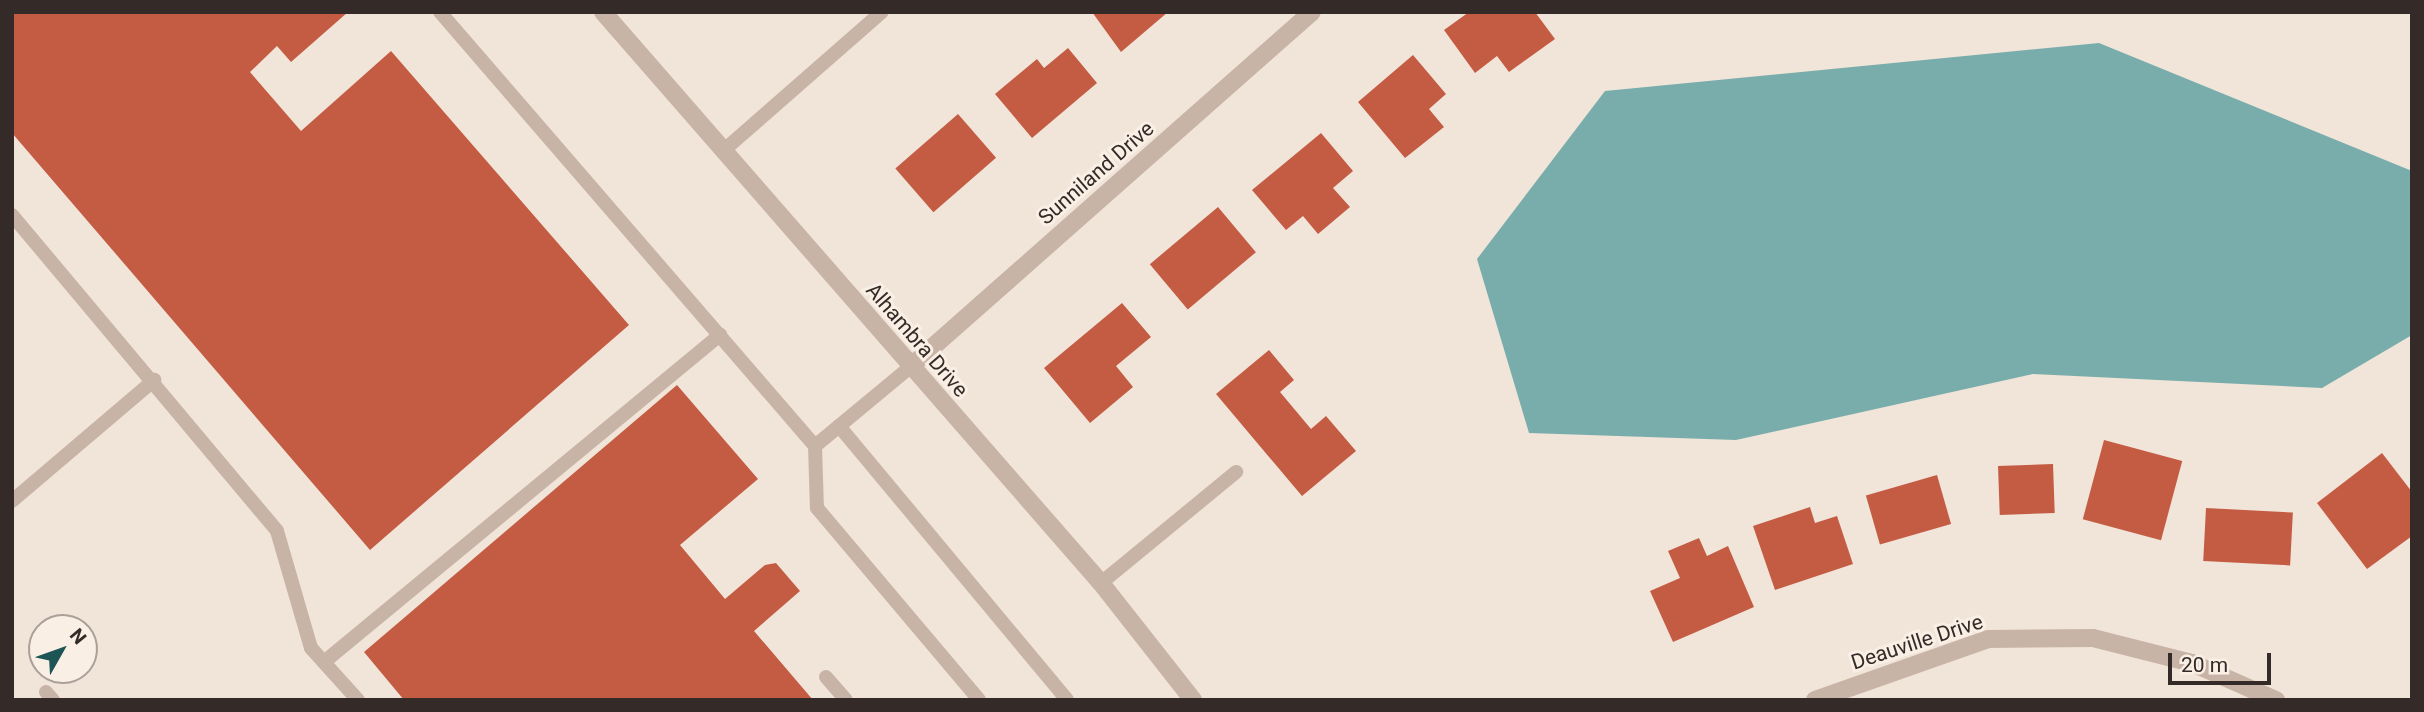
<!DOCTYPE html>
<html>
<head>
<meta charset="utf-8">
<style>
  body { margin:0 }
  #map { position:relative; width:2424px; height:712px; overflow:hidden; background:#f1e4d9; font-family:Roboto,sans-serif }
  div>[style] { position:absolute }
  .water>* { inset:0; background:#79adac }
  .building>* { inset:0; background:#c45c44; transform-origin:0 0 }
  .lane>* { height:14px; margin:-7px; padding:0 7px; transform-origin:7px; border-radius:7px; background:#c8b4a6 }
  .street>* { height:18px; margin:-9px; padding:0 9px; transform-origin:9px; border-radius:9px; background:#c8b4a6 }
  span { translate:-50% -50%; white-space:nowrap; text-align:center; line-height:1.15; -webkit-text-stroke:6px #f9efe5; paint-order:stroke }
  .street-label { font-size:21px; color:#342a27 }
  .frame { position:absolute; inset:0; border:14px solid #342a27; pointer-events:none }
  .north { position:absolute; left:28px; top:614px; width:70px; height:70px; box-sizing:border-box; background:#f9efe5; border:2px solid #aaa099; border-radius:50%; rotate:50deg; font-size:19px; font-weight:700; line-height:28px; text-align:center; color:#342a27 }
  .north::after { content:''; display:block; margin:auto; width:24px; height:32px; background:#1d5455; clip-path:polygon(50% 0,100% 100%,50% 72%,0 100%) }
  .scale { position:absolute; left:2168px; top:653px; width:103px; height:32px; box-sizing:border-box; border:4px solid #342a27; border-top:0; padding-left:9px; font-size:21px; line-height:24px; white-space:nowrap; color:#342a27; -webkit-text-stroke:5px #f9efe5; paint-order:stroke }
</style>
</head>
<body>
<div id="map">
  <div class="water">
    <i style="clip-path:polygon(2099px 43px,2412px 171px,2412px 335px,2322px 388px,2033px 374px,1736px 440px,1529px 433px,1477px 259px,1605px 91px)"></i>
  </div>
  <div class="building">
    <i style="clip-path:polygon(12px 12px,348px 12px,291px 62px,277px 46px,250px 72px,301px 131px,391px 51px,629px 325px,370px 550px,12px 133px)"></i>
    <i style="clip-path:polygon(1092px 12px,1168px 12px,1121px 52px)"></i>
    <i style="clip-path:polygon(1469px 12px,1535px 12px,1555px 39px,1509px 72px,1497px 56px,1475px 73px,1444px 30px)"></i>
    <i style="clip-path:polygon(1068px 48px,1097px 83px,1032px 138px,995px 94px,1037px 59px,1044px 68px)"></i>
    <i style="clip-path:polygon(1413px 55px,1446px 94px,1429px 109px,1444px 127px,1405px 158px,1358px 102px)"></i>
    <i style="left:958px;top:114px;width:58px;height:83px;rotate:49deg"></i>
    <i style="clip-path:polygon(1321px 133px,1353px 171px,1333px 188px,1350px 207px,1318px 234px,1303px 216px,1286px 230px,1252px 190px)"></i>
    <i style="left:1218px;top:207px;width:59px;height:89px;rotate:50deg"></i>
    <i style="clip-path:polygon(1122px 303px,1151px 337px,1116px 366px,1133px 387px,1090px 423px,1044px 368px)"></i>
    <i style="clip-path:polygon(1269px 350px,1294px 380px,1280px 392px,1311px 429px,1326px 416px,1356px 451px,1302px 496px,1216px 394px)"></i>
    <i style="clip-path:polygon(677px 385px,758px 479px,680px 545px,725px 599px,765px 565px,776px 563px,800px 591px,754px 631px,813px 700px,404px 700px,364px 652px)"></i>
    <i style="left:2104px;top:440px;width:81px;height:82px;rotate:15deg"></i>
    <i style="clip-path:polygon(2382px 453px,2412px 492px,2412px 536px,2367px 569px,2317px 503px)"></i>
    <i style="left:2053px;top:464px;width:49px;height:55px;rotate:88deg"></i>
    <i style="left:1937px;top:475px;width:51px;height:74px;rotate:74deg"></i>
    <i style="clip-path:polygon(1810px 507px,1815px 523px,1837px 516px,1853px 564px,1775px 590px,1753px 526px)"></i>
    <i style="left:2206px;top:508px;width:87px;height:53px;rotate:3deg"></i>
    <i style="clip-path:polygon(1699px 538px,1707px 556px,1728px 546px,1754px 607px,1673px 642px,1650px 591px,1680px 578px,1668px 551px)"></i>
  </div>
  <div class="lane">
    <i style="left:440px;top:12px;width:574px;rotate:49.17deg"></i>
    <i style="left:815px;top:446px;width:124px;rotate:-39.7deg"></i>
    <i style="left:723px;top:151px;width:211px;rotate:-41.2deg"></i>
    <i style="left:12px;top:215px;width:412px;rotate:50deg"></i>
    <i style="left:277px;top:531px;width:122px;rotate:73.8deg"></i>
    <i style="left:311px;top:648px;width:70px;rotate:47.9deg"></i>
    <i style="left:839px;top:426px;width:356px;rotate:50.2deg"></i>
    <i style="left:815px;top:446px;width:62px;rotate:88.2deg"></i>
    <i style="left:817px;top:508px;width:251px;rotate:49.8deg"></i>
    <i style="left:12px;top:501px;width:187px;rotate:-40.4deg"></i>
    <i style="left:1101px;top:583px;width:175px;rotate:-39.4deg"></i>
    <i style="left:324px;top:662px;width:514px;rotate:-39.55deg"></i>
    <i style="left:826px;top:677px;width:30px;rotate:49deg"></i>
    <i style="left:46px;top:692px;width:11px;rotate:49deg"></i>
  </div>
  <div class="street">
    <i style="left:603px;top:12px;width:758px;rotate:48.91deg"></i>
    <i style="left:1101px;top:583px;width:149px;rotate:51.8deg"></i>
    <i style="left:910px;top:367px;width:536px;rotate:-41.45deg"></i>
    <i style="left:1815px;top:700px;width:183px;rotate:-19.4deg"></i>
    <i style="left:1988px;top:639px;width:105px;rotate:-0.5deg"></i>
    <i style="left:2093px;top:638px;width:102px;rotate:14.2deg"></i>
    <i style="left:2192px;top:663px;width:92px;rotate:23.8deg"></i>
  </div>
  <div class="street-label">
    <span style="left:1096px;top:173px;rotate:-41deg">Sunniland Drive</span>
    <span style="left:917px;top:340px;rotate:49deg">Alhambra Drive</span>
    <span style="left:1917px;top:642px;rotate:-18deg">Deauville Drive</span>
  </div>
  <div class="frame"></div>
  <div class="north">N</div>
  <div class="scale">20 m</div>
</div>
</body>
</html>
